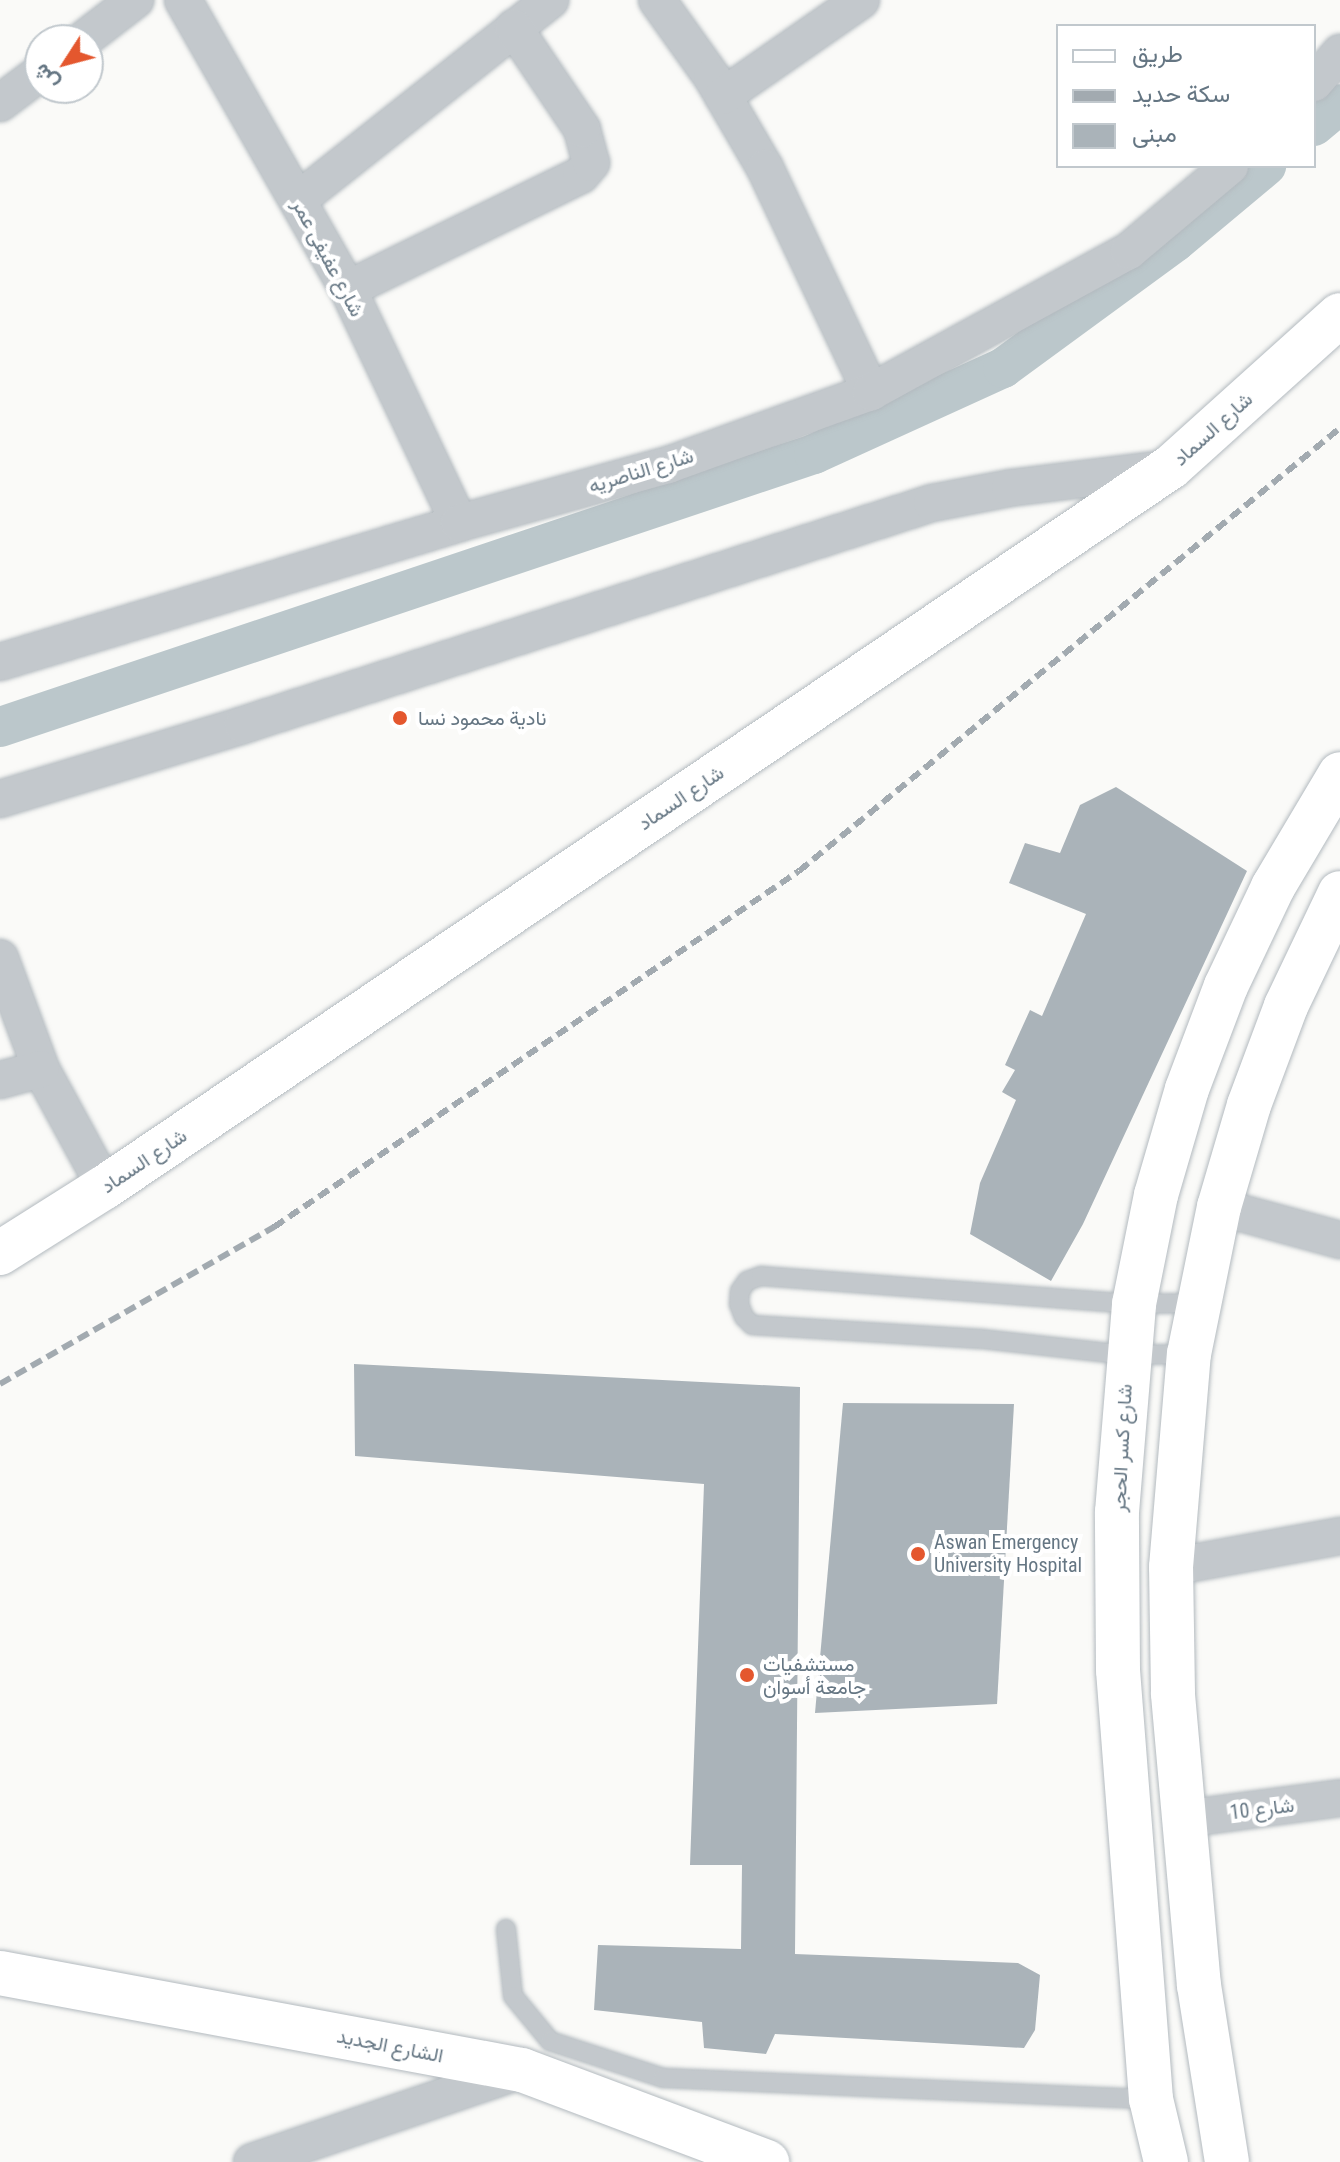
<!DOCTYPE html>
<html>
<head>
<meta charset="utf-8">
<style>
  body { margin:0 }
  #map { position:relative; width:1340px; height:2162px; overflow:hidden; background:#fafaf8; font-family:"Roboto Condensed",Vazirmatn,sans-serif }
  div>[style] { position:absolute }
  .canal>* { height:40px; margin:-20px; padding:0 20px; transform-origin:20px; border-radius:20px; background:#bbc7cb }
  .building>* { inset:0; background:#aab3b9 }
  .roads { filter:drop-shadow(0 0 2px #b3babf) drop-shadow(0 0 2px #b3babf) }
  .lane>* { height:18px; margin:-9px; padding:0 9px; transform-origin:9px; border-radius:9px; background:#c3c8cc }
  .street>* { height:36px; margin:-18px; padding:0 18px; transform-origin:18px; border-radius:18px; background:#c3c8cc }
  .secondary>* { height:44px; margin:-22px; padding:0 22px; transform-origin:22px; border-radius:22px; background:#fff }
  .highway>* { height:44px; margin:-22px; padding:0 22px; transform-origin:22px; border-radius:22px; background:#fff }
  .rail>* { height:6px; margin-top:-3px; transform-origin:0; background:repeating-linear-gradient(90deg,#a2aab0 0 12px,transparent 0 18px) }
  .dots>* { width:22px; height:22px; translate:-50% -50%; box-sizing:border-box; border:4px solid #fff; border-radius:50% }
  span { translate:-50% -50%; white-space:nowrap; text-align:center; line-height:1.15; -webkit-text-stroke:8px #fff; paint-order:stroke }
  .street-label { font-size:20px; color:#657683 }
  .poi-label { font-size:20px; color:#657683 }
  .left { translate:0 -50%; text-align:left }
  .legend { position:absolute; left:1056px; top:24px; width:260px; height:144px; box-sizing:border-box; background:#fff; border:2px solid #c1c8cd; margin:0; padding:10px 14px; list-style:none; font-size:24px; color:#657683 }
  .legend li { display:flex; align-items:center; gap:16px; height:40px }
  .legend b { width:40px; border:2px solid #c1c8cd }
  .north { position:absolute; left:24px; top:24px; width:80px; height:80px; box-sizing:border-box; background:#fff; border:2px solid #c1c8cd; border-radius:50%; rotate:234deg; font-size:22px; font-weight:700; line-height:32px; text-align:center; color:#657683 }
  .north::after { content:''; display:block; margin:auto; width:28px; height:36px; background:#e4572e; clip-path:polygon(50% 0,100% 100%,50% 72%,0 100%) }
</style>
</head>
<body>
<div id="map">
  <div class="canal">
    <i style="left:1314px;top:126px;width:34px;rotate:-40deg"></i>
    <i style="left:0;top:727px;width:859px;rotate:-18.54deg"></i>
    <i style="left:814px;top:454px;width:208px;rotate:-24.5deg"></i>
    <i style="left:1003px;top:368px;width:213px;rotate:-36.2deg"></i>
    <i style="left:1175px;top:242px;width:119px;rotate:-39.9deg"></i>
  </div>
  <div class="building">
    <i style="clip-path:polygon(1116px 787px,1247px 871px,1083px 1224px,1051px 1281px,970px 1234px,980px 1183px,1016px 1100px,1002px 1092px,1015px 1070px,1005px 1065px,1030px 1010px,1042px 1016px,1086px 914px,1009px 883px,1025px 843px,1060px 853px,1080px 805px)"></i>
    <i style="clip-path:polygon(354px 1364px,800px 1387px,795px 1954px,1018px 1963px,1040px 1975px,1035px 2030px,1024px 2048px,775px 2034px,766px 2054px,704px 2048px,702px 2022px,594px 2010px,598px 1945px,741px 1949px,742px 1865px,690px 1865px,704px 1484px,355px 1456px)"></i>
    <i style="clip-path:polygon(843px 1403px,1014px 1404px,997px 1704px,815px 1713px)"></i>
  </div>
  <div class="roads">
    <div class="lane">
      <i style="left:1189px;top:1354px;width:62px;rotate:179.1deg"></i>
      <i style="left:1127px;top:1355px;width:147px;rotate:-173.7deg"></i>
      <i style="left:981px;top:1339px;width:229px;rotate:-176.5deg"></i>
      <i style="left:752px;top:1325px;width:11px;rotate:-135deg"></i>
      <i style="left:744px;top:1317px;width:14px;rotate:-111deg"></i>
      <i style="left:739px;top:1304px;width:13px;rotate:-86deg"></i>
      <i style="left:740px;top:1291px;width:12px;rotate:-55deg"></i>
      <i style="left:747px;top:1281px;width:15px;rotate:-20deg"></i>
      <i style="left:761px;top:1276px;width:374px;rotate:4.3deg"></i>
      <i style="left:1134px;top:1304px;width:64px;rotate:-0.9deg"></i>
      <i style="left:506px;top:1929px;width:67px;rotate:84deg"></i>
      <i style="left:513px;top:1996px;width:58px;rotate:50.6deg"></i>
      <i style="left:550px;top:2041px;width:119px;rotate:18.1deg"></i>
      <i style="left:663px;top:2078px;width:488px;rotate:2.5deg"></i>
    </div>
    <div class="street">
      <i style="left:183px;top:0;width:333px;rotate:60.3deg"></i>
      <i style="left:348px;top:289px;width:259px;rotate:64.6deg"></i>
      <i style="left:657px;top:0;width:95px;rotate:54.5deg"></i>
      <i style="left:712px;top:77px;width:105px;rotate:59.8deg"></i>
      <i style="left:765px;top:168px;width:248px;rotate:64.7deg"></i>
      <i style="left:83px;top:40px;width:66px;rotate:-37.6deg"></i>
      <i style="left:1314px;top:83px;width:40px;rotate:-49deg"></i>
      <i style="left:723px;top:96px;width:168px;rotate:-34.8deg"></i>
      <i style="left:0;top:103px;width:50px;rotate:-36.9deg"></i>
      <i style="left:298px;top:200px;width:322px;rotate:-38.4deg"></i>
      <i style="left:348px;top:289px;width:259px;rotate:-26.1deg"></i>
      <i style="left:581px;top:175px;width:16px;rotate:-50deg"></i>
      <i style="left:591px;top:163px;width:35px;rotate:-105deg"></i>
      <i style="left:582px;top:129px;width:122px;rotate:-124deg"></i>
      <i style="left:0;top:662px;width:480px;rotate:-16.8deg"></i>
      <i style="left:459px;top:523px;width:217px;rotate:-15.5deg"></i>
      <i style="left:668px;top:465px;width:216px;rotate:-19.8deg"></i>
      <i style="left:871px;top:392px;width:294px;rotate:-28.7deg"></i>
      <i style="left:1129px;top:251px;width:132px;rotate:-40.1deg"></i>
      <i style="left:0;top:799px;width:254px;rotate:-16.9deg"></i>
      <i style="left:243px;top:725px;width:724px;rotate:-17.86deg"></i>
      <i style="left:932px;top:503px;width:79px;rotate:-10.9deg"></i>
      <i style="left:1010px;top:488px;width:161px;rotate:-7.1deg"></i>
      <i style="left:0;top:958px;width:118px;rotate:69.7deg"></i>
      <i style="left:41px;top:1069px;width:134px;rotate:61.5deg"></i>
      <i style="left:0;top:1080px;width:42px;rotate:-15deg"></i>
      <i style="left:1219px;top:1207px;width:125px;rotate:15.3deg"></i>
      <i style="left:1171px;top:1567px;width:172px;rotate:-10.4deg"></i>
      <i style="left:1183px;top:1819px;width:158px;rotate:-7.6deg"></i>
      <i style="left:252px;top:2162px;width:285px;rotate:-18.8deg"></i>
    </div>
    <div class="secondary">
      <i style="left:0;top:1973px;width:531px;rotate:10.53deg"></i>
      <i style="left:522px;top:2070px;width:262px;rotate:20.6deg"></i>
      <i style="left:1166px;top:2162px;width:65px;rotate:-103.4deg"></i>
      <i style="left:1151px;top:2099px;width:430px;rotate:-94.4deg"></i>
      <i style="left:1118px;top:1670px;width:158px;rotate:-90.4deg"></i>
      <i style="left:1117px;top:1512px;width:209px;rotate:-85.3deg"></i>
      <i style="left:1134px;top:1304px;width:111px;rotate:-78.6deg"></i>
      <i style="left:1156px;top:1195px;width:110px;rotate:-73.7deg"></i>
      <i style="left:1187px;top:1089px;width:110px;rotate:-69.3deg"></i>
      <i style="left:1226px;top:986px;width:110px;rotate:-64.6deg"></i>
      <i style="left:1273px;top:887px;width:131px;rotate:-59.3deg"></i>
      <i style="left:1227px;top:2162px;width:178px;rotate:-99deg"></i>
      <i style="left:1199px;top:1986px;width:294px;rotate:-95.1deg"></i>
      <i style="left:1173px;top:1693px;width:126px;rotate:-90.9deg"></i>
      <i style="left:1171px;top:1567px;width:214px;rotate:-85.2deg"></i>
      <i style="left:1189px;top:1354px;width:150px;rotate:-78.5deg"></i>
      <i style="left:1219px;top:1207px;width:106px;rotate:-73.6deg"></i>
      <i style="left:1249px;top:1105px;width:106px;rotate:-69.5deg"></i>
      <i style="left:1286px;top:1006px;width:125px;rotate:-64.5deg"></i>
    </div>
    <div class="highway">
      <i style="left:0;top:1253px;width:124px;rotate:-32.2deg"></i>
      <i style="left:105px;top:1187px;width:1286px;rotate:-34.04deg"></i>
      <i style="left:1171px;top:467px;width:227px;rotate:-42deg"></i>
    </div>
  </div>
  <div class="rail">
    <i style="left:0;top:1384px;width:316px;rotate:-29.8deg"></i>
    <i style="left:274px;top:1227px;width:634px;rotate:-34.14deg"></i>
    <i style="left:799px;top:871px;width:699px;rotate:-39.31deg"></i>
  </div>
  <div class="dots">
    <i style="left:400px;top:718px;background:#e4572e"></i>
    <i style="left:918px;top:1554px;background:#e4572e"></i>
    <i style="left:747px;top:1675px;background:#e4572e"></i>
  </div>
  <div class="street-label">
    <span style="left:328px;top:258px;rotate:62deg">شارع عفيفى عمر</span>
    <span style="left:1213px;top:429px;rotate:-42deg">شارع السماد</span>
    <span style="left:641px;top:471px;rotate:-17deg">شارع الناصريه</span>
    <span style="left:681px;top:798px;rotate:-34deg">شارع السماد</span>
    <span style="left:144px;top:1161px;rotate:-34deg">شارع السماد</span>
    <span style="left:1122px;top:1448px;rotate:-87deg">شارع كسر الحجر</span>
    <span style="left:1262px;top:1809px;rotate:-7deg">شارع 10</span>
    <span style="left:390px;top:2046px;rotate:11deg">الشارع الجديد</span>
  </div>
  <div class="poi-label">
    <span class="left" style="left:418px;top:718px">نادية محمود نسا</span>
    <span class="left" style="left:934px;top:1554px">Aswan Emergency<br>University Hospital</span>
    <span class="left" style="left:763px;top:1676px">مستشفيات<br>جامعة أسوان</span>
  </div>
  <ul class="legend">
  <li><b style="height:10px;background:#fff"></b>طريق</li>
  <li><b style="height:10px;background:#a2aab0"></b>سكة حديد</li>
  <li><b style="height:22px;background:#aab3b9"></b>مبنى</li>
  </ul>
  <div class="north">ش</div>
</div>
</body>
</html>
